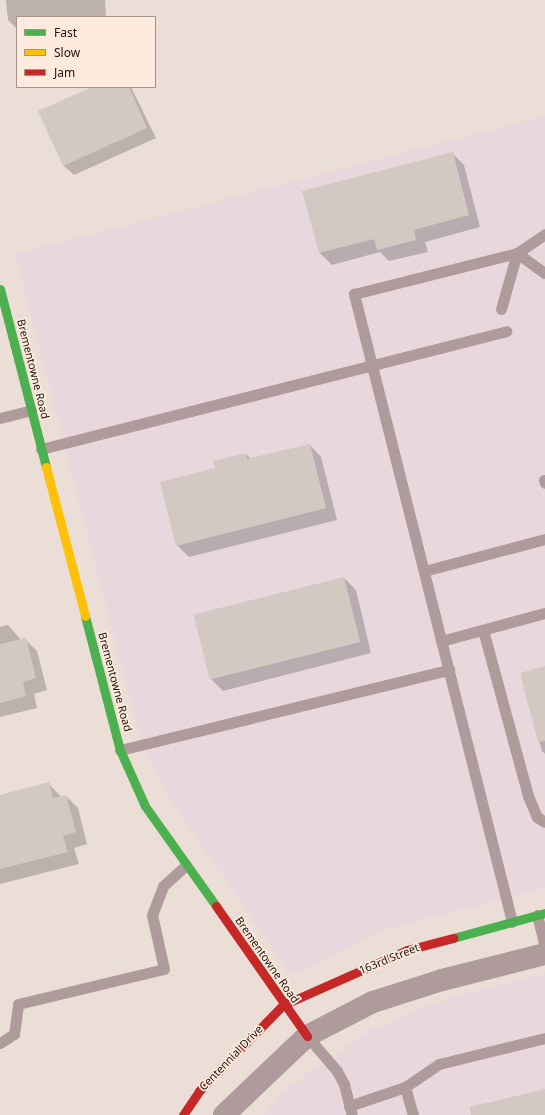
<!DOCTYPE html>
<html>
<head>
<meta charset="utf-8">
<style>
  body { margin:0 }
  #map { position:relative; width:545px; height:1115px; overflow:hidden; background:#ebded6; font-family:"Noto Sans",sans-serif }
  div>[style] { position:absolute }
  .commercial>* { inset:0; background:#e8d7dc }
  .shadow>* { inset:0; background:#0003 }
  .building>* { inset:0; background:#d3c8c2; transform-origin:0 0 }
  .lane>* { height:11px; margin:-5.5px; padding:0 5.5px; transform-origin:5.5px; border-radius:5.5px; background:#b09b9c }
  .street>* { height:22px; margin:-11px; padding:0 11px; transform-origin:11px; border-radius:11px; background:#b09b9c }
  .fast>* { height:9px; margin:-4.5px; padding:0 4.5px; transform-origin:4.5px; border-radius:4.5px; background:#4caf50 }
  .slow>* { height:9px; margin:-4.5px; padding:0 4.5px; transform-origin:4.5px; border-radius:4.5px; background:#ffc107 }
  .jam>* { height:9px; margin:-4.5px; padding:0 4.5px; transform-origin:4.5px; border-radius:4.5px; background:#c62828 }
  span { translate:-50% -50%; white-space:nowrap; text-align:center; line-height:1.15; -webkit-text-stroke:3.5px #feebde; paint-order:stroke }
  .street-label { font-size:11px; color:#1c140e }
  .legend { position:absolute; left:16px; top:16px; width:140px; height:72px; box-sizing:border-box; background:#feebde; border:1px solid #a4958b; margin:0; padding:5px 7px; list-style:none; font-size:12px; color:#1c140e }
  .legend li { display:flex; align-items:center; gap:8px; height:20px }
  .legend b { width:20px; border:1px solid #a4958b }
</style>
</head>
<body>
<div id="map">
  <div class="commercial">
    <i style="clip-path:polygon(545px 116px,545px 888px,379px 931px,304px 971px,288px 971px,166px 793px,142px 745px,15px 254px)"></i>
    <i style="clip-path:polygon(545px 974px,545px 1115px,264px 1115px,280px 1093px,367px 1032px,444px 999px)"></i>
  </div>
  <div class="shadow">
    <i style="clip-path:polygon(6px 0,105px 0,106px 17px,17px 17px,17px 29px,8px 20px)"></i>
    <i style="clip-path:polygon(95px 87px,131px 87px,156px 138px,74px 175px,64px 166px,39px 112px)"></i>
    <i style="clip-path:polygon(452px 153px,464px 165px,480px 227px,425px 242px,428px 252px,389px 261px,380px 252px,332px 265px,320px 253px,304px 192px)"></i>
    <i style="clip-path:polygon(310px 445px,321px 457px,337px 520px,189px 557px,177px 545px,246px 454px,251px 459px)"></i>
    <i style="clip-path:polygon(344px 578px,356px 590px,371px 653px,223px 691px,211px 679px,195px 616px)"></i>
    <i style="clip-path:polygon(8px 625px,21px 640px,25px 639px,37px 651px,47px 690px,34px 694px,37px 708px,0 717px,0 627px)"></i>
    <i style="clip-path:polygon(545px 667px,545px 754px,542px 751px,521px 674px)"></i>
    <i style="clip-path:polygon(48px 783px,61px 797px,66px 796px,78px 808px,87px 844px,74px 848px,79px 864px,0 884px,0 796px)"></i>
  </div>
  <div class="building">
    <i style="clip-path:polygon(92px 87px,129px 87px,147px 128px,63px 166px,38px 111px)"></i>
    <i style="clip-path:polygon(453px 152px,469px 215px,414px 230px,416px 240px,377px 250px,374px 239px,319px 253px,302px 191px)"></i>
    <i style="clip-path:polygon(310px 444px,326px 508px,176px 546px,160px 482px,215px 468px,213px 461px,246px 453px,247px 459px)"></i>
    <i style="left:344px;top:577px;width:67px;height:155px;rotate:76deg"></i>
    <i style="clip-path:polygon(26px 638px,36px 678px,23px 682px,26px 696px,0 703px,0 644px)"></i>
    <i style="clip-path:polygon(545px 666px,545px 741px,538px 742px,520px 673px)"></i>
    <i style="clip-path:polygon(49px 782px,53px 798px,66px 795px,76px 832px,63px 836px,68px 852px,0 869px,0 795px)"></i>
    <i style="clip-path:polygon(545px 1089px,545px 1115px,471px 1115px,470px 1107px)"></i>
  </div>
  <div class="lane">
    <i style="left:501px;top:309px;width:58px;rotate:-74.1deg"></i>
    <i style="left:517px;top:253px;width:34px;rotate:36deg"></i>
    <i style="left:0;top:418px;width:32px;rotate:-14deg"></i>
    <i style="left:41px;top:449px;width:480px;rotate:-14.2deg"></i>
    <i style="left:544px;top:480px;width:3px;rotate:72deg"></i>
    <i style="left:424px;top:571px;width:125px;rotate:-14.8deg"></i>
    <i style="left:483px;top:630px;width:172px;rotate:74.8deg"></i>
    <i style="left:528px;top:796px;width:23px;rotate:67deg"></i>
    <i style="left:537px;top:817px;width:9px;rotate:32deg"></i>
    <i style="left:441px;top:641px;width:108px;rotate:-15.1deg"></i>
    <i style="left:120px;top:750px;width:339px;rotate:-13.7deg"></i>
    <i style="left:537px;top:915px;width:33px;rotate:76deg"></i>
    <i style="left:512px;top:922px;width:648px;rotate:-104.12deg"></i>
    <i style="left:354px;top:294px;width:168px;rotate:-14.1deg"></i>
    <i style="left:517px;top:253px;width:34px;rotate:-34deg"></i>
    <i style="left:307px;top:1036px;width:46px;rotate:49.4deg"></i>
    <i style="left:337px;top:1071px;width:15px;rotate:62deg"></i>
    <i style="left:344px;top:1084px;width:32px;rotate:76deg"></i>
    <i style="left:0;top:1043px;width:17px;rotate:-33deg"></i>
    <i style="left:14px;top:1034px;width:30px;rotate:-82deg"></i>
    <i style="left:18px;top:1004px;width:150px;rotate:-13.5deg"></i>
    <i style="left:164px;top:969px;width:55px;rotate:-102.5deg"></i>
    <i style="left:152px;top:915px;width:31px;rotate:-69deg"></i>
    <i style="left:163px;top:886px;width:31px;rotate:-42deg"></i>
    <i style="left:405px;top:1087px;width:29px;rotate:74deg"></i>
    <i style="left:349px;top:1106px;width:59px;rotate:-18.7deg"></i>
    <i style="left:405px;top:1087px;width:41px;rotate:-34.1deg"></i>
    <i style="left:439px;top:1064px;width:109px;rotate:-13.8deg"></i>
  </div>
  <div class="street">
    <i style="left:224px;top:1115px;width:115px;rotate:-43.6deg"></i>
    <i style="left:307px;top:1036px;width:74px;rotate:-27.3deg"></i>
    <i style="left:373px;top:1002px;width:72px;rotate:-17.7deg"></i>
    <i style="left:442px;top:980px;width:106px;rotate:-14.2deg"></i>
  </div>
  <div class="fast">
    <i style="left:0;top:289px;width:184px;rotate:75.5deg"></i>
    <i style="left:85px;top:616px;width:138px;rotate:75.4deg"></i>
    <i style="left:120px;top:750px;width:61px;rotate:65.9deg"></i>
    <i style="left:145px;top:806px;width:123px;rotate:54.6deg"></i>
    <i style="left:453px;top:938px;width:95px;rotate:-15.2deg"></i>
  </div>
  <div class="slow">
    <i style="left:46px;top:467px;width:154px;rotate:75.3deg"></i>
  </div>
  <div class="jam">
    <i style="left:216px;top:906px;width:159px;rotate:55deg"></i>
    <i style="left:183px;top:1115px;width:29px;rotate:-56deg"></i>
    <i style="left:199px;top:1091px;width:120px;rotate:-45.7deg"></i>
    <i style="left:283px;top:1005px;width:136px;rotate:-23.9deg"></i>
    <i style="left:407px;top:950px;width:48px;rotate:-14.6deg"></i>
  </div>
  <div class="street-label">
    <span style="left:33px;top:369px;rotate:76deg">Brementowne Road</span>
    <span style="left:115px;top:682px;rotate:75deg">Brementowne Road</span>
    <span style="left:389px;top:959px;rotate:-22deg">163rd Street</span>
    <span style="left:267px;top:960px;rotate:55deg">Brementowne Road</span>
    <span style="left:231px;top:1058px;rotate:-46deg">Centennial Drive</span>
  </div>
  <ul class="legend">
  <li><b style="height:5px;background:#4caf50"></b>Fast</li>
  <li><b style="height:5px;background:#ffc107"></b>Slow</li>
  <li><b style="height:5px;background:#c62828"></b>Jam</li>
  </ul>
</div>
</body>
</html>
